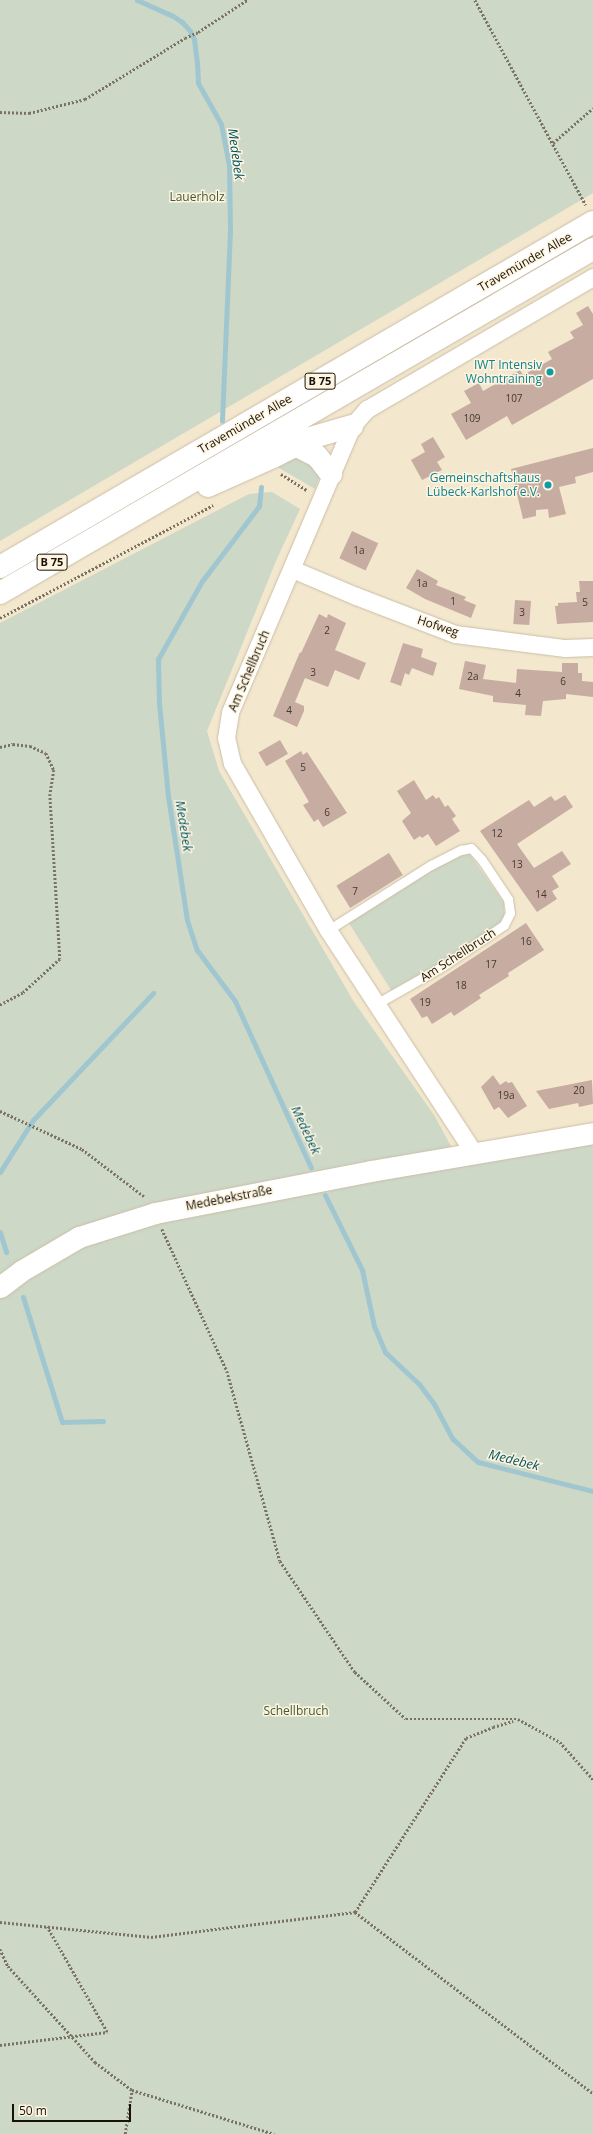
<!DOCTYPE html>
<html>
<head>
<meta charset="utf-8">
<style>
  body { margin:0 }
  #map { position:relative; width:593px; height:2134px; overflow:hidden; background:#f3e7ce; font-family:"Open Sans",sans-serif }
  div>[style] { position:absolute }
  .green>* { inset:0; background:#cdd8c7 }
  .stream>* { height:5px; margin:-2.5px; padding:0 2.5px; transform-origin:2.5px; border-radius:2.5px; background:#a0c7d0 }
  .building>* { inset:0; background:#c7aca1; transform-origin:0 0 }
  .path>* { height:2.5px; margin-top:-1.25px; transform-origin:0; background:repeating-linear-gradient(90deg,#7a7362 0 2px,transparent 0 4px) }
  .roads { filter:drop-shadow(0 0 1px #cabea6) drop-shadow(0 0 1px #cabea6) }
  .service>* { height:9px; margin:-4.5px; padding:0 4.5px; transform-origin:4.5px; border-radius:4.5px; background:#fff }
  .minor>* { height:17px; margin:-8.5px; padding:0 8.5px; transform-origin:8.5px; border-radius:8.5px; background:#fff }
  .tertiary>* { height:21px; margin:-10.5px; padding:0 10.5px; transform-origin:10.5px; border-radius:10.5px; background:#fff }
  .trunk>* { height:22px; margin:-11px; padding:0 11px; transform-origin:11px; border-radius:11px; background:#fff }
  .dots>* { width:11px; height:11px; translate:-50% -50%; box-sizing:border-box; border:2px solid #fef4e0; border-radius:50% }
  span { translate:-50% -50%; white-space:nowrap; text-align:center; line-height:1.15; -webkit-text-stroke:3px #fef4e0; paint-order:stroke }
  .number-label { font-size:10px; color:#433930 }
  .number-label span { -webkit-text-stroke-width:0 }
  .shield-label span { padding:1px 3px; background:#fef4e0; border:1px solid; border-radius:3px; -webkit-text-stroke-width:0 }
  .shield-label { font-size:11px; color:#17130a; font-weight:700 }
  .park-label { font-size:12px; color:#405b31 }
  .street-label { font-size:12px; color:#17130a }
  .culture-label { font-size:12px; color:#0d838f }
  .right { translate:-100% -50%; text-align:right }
  .water-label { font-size:13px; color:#005664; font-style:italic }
  .scale { position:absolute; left:12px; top:2104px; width:119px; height:18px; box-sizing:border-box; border:2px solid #17130a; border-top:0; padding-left:5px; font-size:12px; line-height:14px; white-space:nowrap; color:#17130a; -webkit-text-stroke:3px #fef4e0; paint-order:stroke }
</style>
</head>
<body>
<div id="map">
  <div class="green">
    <i style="clip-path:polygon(0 0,593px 0,593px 193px,0 541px)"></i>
    <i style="clip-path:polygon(295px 454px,306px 457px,320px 476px,315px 489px,274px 465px)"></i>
    <i style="clip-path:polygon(272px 492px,300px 509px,276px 561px,207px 731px,219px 771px,354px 1002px,434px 1115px,462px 1166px,593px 1143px,593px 2134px,0 2134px,0 623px,249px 494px)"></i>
    <i style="clip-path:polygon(469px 853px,504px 903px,504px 917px,502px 924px,441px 963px,391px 990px,347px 920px,447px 860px)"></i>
  </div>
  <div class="stream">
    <i style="left:137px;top:0;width:39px;rotate:24deg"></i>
    <i style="left:173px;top:16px;width:11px;rotate:34deg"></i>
    <i style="left:182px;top:22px;width:12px;rotate:48deg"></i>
    <i style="left:190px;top:31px;width:9px;rotate:63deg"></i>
    <i style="left:194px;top:39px;width:24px;rotate:83deg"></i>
    <i style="left:197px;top:63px;width:20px;rotate:87deg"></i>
    <i style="left:198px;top:83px;width:47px;rotate:60.7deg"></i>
    <i style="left:221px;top:124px;width:42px;rotate:79deg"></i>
    <i style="left:229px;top:165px;width:65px;rotate:89.1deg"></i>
    <i style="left:230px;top:230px;width:191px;rotate:92.4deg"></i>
    <i style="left:261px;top:487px;width:19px;rotate:96deg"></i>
    <i style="left:259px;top:506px;width:94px;rotate:127.2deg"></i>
    <i style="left:202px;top:581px;width:90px;rotate:119.4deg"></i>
    <i style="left:158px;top:659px;width:44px;rotate:88.7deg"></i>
    <i style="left:159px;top:703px;width:93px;rotate:84.5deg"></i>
    <i style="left:168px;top:796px;width:125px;rotate:81.3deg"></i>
    <i style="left:187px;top:920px;width:32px;rotate:72deg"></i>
    <i style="left:197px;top:950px;width:64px;rotate:53.3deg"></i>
    <i style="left:235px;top:1001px;width:183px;rotate:65.5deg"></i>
    <i style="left:0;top:1172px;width:62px;rotate:-57.6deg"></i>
    <i style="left:33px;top:1120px;width:175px;rotate:-46.6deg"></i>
    <i style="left:325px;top:1195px;width:84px;rotate:63.7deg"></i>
    <i style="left:362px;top:1270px;width:57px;rotate:77.9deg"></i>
    <i style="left:374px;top:1326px;width:28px;rotate:67deg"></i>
    <i style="left:385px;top:1352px;width:47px;rotate:43.3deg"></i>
    <i style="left:419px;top:1384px;width:25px;rotate:53deg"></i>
    <i style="left:434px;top:1404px;width:40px;rotate:62deg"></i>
    <i style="left:453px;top:1439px;width:34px;rotate:43deg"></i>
    <i style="left:478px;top:1462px;width:119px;rotate:14.2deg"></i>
    <i style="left:0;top:1232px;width:21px;rotate:73deg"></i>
    <i style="left:23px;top:1297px;width:131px;rotate:72.7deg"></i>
    <i style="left:62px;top:1422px;width:41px;rotate:-1.4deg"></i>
  </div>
  <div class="building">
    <i style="clip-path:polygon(588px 306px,593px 314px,593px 379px,512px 425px,507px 416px,466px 440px,451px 414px,471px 403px,464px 391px,479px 383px,483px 391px,520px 370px,523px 375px,552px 359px,548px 352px,574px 338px,570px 332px,583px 325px,576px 313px)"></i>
    <i style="clip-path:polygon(433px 437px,445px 457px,437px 462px,442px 470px,422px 480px,411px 460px,425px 452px,421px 444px)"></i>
    <i style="clip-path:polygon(593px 448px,593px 472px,575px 477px,576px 483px,559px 487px,566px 514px,549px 518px,548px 509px,536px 510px,536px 516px,523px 519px,511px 469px)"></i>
    <i style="left:352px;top:531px;width:29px;height:30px;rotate:25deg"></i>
    <i style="clip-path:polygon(417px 569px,438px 581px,436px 585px,466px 597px,464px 600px,476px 605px,471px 618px,425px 599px,406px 588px)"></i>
    <i style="clip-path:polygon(579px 581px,593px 581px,593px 622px,557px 624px,555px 606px,558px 606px,558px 603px,577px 602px,576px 592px,580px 592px)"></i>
    <i style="left:515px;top:600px;width:16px;height:24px;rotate:4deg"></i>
    <i style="clip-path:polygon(319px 614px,327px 618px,328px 614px,346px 623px,335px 650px,366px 663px,359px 680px,335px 670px,328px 687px,305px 678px,295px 702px,304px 706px,304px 711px,297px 727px,273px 716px,300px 652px,301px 653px)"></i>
    <i style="clip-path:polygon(403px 643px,423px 649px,421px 657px,437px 663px,433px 676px,412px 668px,409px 675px,405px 673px,401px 686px,390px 682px)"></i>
    <i style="clip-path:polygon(465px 661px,486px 665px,483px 679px,516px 683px,517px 669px,562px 672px,562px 663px,578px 663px,578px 673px,582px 673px,582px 681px,593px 682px,593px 697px,566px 694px,566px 699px,543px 701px,541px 716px,525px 715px,526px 705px,493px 702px,493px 696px,459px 689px)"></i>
    <i style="left:280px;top:740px;width:16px;height:25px;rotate:60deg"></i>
    <i style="clip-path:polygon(301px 751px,303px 755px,307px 752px,347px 813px,323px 827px,318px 819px,314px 822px,303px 805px,309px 802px,285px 761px)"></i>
    <i style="clip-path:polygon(414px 780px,426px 800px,433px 795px,436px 799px,439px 797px,445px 807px,448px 805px,456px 816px,452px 819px,460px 831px,436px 846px,428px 834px,422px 838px,420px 836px,414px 840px,402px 821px,411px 813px,397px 791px)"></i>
    <i style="clip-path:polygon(565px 795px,573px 807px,517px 844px,534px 868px,562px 851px,571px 864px,552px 876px,559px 887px,552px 891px,557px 899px,537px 912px,480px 831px,529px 800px,534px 807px,551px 796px,555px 801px)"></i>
    <i style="left:389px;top:853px;width:26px;height:62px;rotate:58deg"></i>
    <i style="clip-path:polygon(526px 923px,544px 950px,508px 973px,509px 976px,479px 995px,481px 998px,454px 1016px,451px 1012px,432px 1024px,427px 1016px,422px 1018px,410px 999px)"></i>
    <i style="clip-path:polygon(493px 1075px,500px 1085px,506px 1081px,508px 1083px,512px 1082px,527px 1106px,508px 1118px,499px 1107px,494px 1110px,481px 1087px)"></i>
    <i style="clip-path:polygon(592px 1080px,593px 1104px,579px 1107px,578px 1103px,549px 1109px,536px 1091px)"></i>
  </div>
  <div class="path">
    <i style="left:475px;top:0;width:233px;rotate:61.6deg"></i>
    <i style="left:0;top:112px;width:29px;rotate:2deg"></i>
    <i style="left:29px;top:113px;width:58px;rotate:-14deg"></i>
    <i style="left:85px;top:99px;width:117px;rotate:-31.4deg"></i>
    <i style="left:185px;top:38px;width:14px;rotate:-25deg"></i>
    <i style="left:198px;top:32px;width:59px;rotate:-33.1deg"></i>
    <i style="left:553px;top:143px;width:53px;rotate:-41.2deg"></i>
    <i style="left:281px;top:474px;width:31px;rotate:32deg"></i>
    <i style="left:0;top:618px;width:241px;rotate:-27.9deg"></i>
    <i style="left:0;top:747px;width:13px;rotate:-13deg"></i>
    <i style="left:13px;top:744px;width:17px;rotate:7deg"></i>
    <i style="left:30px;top:746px;width:17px;rotate:24deg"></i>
    <i style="left:46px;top:753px;width:19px;rotate:65deg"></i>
    <i style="left:54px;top:770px;width:24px;rotate:99deg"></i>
    <i style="left:50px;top:794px;width:165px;rotate:86.5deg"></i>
    <i style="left:60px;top:959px;width:50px;rotate:137.4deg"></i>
    <i style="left:23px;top:993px;width:26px;rotate:152deg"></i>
    <i style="left:0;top:1111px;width:90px;rotate:24.9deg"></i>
    <i style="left:82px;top:1149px;width:79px;rotate:37.3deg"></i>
    <i style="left:162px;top:1229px;width:156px;rotate:65.4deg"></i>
    <i style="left:227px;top:1371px;width:197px;rotate:74.4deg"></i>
    <i style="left:280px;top:1561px;width:134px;rotate:56deg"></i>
    <i style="left:355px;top:1672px;width:69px;rotate:42.7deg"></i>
    <i style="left:406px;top:1719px;width:112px"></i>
    <i style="left:518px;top:1719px;width:48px;rotate:28.7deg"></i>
    <i style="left:560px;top:1742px;width:50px;rotate:48.3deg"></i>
    <i style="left:355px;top:1912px;width:299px;rotate:37.3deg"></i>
    <i style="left:0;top:1922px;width:152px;rotate:5.7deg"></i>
    <i style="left:151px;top:1937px;width:206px;rotate:-7deg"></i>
    <i style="left:355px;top:1912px;width:206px;rotate:-57.5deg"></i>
    <i style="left:466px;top:1738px;width:29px;rotate:-22deg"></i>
    <i style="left:493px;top:1727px;width:21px;rotate:-17deg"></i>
    <i style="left:0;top:1949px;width:19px;rotate:65deg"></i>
    <i style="left:8px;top:1966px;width:130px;rotate:47.8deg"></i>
    <i style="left:95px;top:2062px;width:46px;rotate:37.1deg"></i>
    <i style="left:132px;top:2090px;width:149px;rotate:17.2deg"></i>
    <i style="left:0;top:2045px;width:108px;rotate:-6.9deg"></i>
    <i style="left:107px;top:2032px;width:121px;rotate:-119.7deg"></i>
    <i style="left:125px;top:2134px;width:45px;rotate:-81deg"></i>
  </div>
  <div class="roads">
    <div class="service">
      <i style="left:328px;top:930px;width:122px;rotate:-32.3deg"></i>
      <i style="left:431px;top:865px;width:34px;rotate:-27deg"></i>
      <i style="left:461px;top:850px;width:10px;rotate:-11deg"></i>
      <i style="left:471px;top:848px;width:16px;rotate:47deg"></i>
      <i style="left:482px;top:860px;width:47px;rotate:56.3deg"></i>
      <i style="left:508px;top:899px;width:14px;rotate:82deg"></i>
      <i style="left:510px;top:913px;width:13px;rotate:117deg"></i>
      <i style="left:504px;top:925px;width:73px;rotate:146.1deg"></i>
      <i style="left:443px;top:966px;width:77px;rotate:150.4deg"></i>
    </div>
    <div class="minor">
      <i style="left:292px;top:569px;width:69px;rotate:22.9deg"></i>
      <i style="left:356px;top:596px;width:106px;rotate:21deg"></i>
      <i style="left:455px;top:634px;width:111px;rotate:7.3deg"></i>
      <i style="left:565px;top:648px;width:28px;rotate:-2deg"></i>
      <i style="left:474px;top:1153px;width:267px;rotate:-123.2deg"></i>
      <i style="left:328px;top:930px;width:193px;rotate:-119.9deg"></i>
      <i style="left:232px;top:763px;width:26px;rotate:-103deg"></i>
      <i style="left:226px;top:738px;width:26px;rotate:-81deg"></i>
      <i style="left:230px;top:712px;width:311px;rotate:-66.9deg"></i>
      <i style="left:352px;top:426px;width:23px;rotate:-49deg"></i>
      <i style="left:367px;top:409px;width:262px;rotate:-30.3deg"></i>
    </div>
    <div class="tertiary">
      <i style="left:0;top:1287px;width:26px;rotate:-37deg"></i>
      <i style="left:21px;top:1271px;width:67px;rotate:-30.4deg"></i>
      <i style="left:79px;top:1237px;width:80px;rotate:-17.5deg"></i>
      <i style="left:155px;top:1213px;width:220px;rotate:-11deg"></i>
      <i style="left:371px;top:1171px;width:225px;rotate:-9.7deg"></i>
    </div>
    <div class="trunk">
      <i style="left:297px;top:446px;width:22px;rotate:27deg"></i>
      <i style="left:317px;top:456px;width:23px;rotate:52deg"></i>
      <i style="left:208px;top:486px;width:73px;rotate:-24.1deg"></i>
      <i style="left:275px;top:456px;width:39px;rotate:-27deg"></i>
      <i style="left:310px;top:438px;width:44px;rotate:-15.9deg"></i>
      <i style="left:0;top:567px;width:686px;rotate:-30.19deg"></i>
      <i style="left:0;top:593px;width:686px;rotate:-30.12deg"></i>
    </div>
  </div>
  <div class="dots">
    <i style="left:550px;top:372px;background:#0f9aa8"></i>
    <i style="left:548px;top:485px;background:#0f9aa8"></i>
  </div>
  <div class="number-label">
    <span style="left:514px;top:399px">107</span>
    <span style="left:472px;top:419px">109</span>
    <span style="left:359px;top:551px">1a</span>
    <span style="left:422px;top:584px">1a</span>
    <span style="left:453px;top:602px">1</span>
    <span style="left:585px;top:603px">5</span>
    <span style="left:522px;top:613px">3</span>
    <span style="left:327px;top:631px">2</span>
    <span style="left:313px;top:673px">3</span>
    <span style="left:473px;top:677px">2a</span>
    <span style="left:563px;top:682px">6</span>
    <span style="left:518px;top:694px">4</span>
    <span style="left:289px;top:711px">4</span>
    <span style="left:303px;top:768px">5</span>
    <span style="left:327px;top:813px">6</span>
    <span style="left:497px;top:834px">12</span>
    <span style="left:517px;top:865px">13</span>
    <span style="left:355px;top:892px">7</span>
    <span style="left:541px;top:895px">14</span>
    <span style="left:526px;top:942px">16</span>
    <span style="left:491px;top:965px">17</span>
    <span style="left:461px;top:986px">18</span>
    <span style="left:425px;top:1003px">19</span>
    <span style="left:579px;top:1091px">20</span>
    <span style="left:506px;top:1096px">19a</span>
  </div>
  <div class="shield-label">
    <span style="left:320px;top:381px">B 75</span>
    <span style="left:52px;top:562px">B 75</span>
  </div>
  <div class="park-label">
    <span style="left:197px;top:197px">Lauerholz</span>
    <span style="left:296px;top:1711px">Schellbruch</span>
  </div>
  <div class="street-label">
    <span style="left:525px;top:262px;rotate:-30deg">Travemünder Allee</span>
    <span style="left:245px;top:424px;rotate:-30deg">Travemünder Allee</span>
    <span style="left:438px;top:626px;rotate:18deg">Hofweg</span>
    <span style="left:249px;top:671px;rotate:-67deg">Am Schellbruch</span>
    <span style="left:458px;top:955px;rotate:-33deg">Am Schellbruch</span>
    <span style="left:229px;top:1198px;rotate:-11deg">Medebekstraße</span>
  </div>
  <div class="culture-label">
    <span class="right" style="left:542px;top:372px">IWT Intensiv<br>Wohntraining</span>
    <span class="right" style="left:540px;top:485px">Gemeinschaftshaus<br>Lübeck-Karlshof e.V.</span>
  </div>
  <div class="water-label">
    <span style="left:236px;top:154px;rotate:82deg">Medebek</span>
    <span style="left:184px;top:826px;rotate:81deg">Medebek</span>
    <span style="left:306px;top:1130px;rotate:65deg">Medebek</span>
    <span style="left:514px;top:1460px;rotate:14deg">Medebek</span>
  </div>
  <div class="scale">50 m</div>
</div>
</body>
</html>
